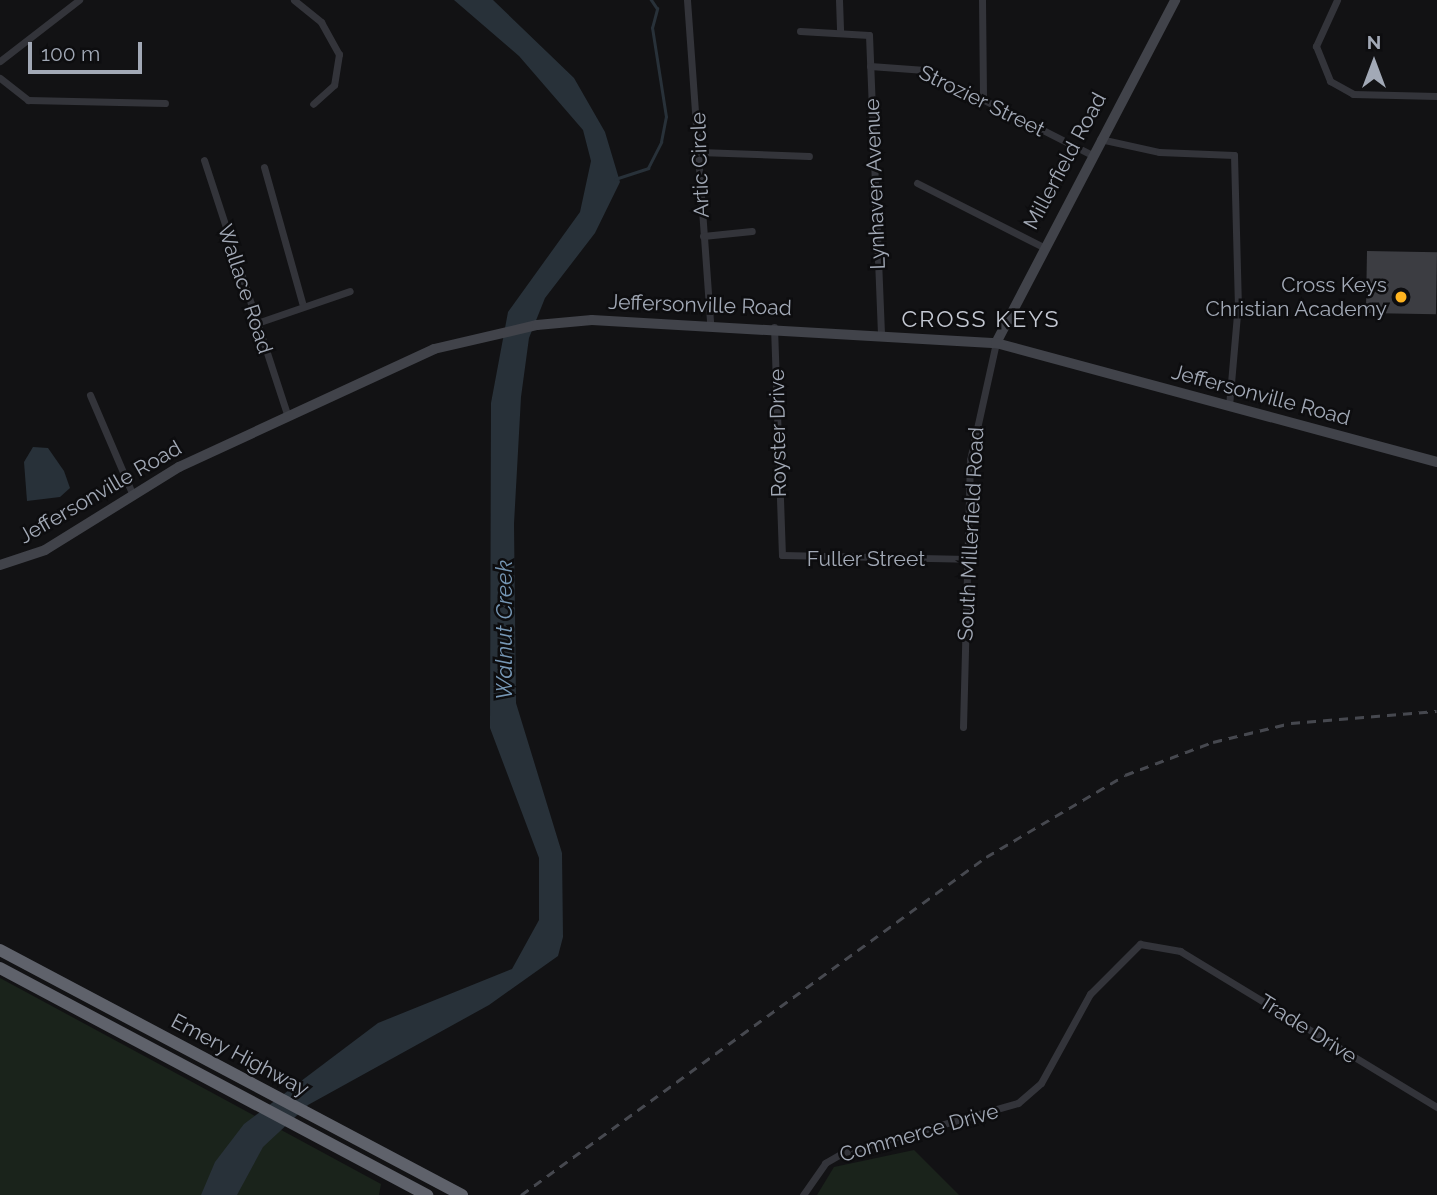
<!DOCTYPE html>
<html>
<head>
<meta charset="utf-8">
<style>
  body { margin:0 }
  #map { position:relative; width:1437px; height:1195px; overflow:hidden; background:#121214; font-family:Raleway,sans-serif }
  div>[style] { position:absolute }
  .green>* { inset:0; background:#1a231b }
  .water>* { inset:0; background:#283139 }
  .stream>* { height:2.5px; margin:-1.25px; padding:0 1.25px; transform-origin:1.25px; border-radius:1.25px; background:#283139 }
  .building>* { inset:0; background:#3c3d42; transform-origin:0 0 }
  .street>* { height:7px; margin:-3.5px; padding:0 3.5px; transform-origin:3.5px; border-radius:3.5px; background:#33343a }
  .secondary>* { height:10px; margin:-5px; padding:0 5px; transform-origin:5px; border-radius:5px; background:#41434a }
  .highway>* { height:12px; margin:-6px; padding:0 6px; transform-origin:6px; border-radius:6px; background:#5f626b }
  .rail>* { height:2.5px; margin-top:-1.25px; transform-origin:0; background:repeating-linear-gradient(90deg,#46484f 0 9px,transparent 0 16px) }
  .dots>* { width:19px; height:19px; translate:-50% -50%; box-sizing:border-box; border:4px solid #0d0d0f; border-radius:50% }
  span { translate:-50% -50%; white-space:nowrap; text-align:center; line-height:1.15; -webkit-text-stroke:5px #0d0d0f; paint-order:stroke }
  .street-label { font-size:21px; color:#a2a9b6 }
  .poi-label { font-size:21px; color:#a2a9b6 }
  .right { translate:-100% -50%; text-align:right }
  .neighbourhood-label { font-size:23px; color:#c4c8d2; letter-spacing:2px }
  .water-label { font-size:23px; color:#7697b5; font-style:italic }
  .north { position:absolute; left:1339px; top:28px; width:70px; height:70px; -webkit-text-stroke:5px #0d0d0f; paint-order:stroke; rotate:0deg; font-size:19px; font-weight:700; line-height:28px; text-align:center; color:#a2a9b6 }
  .north::after { content:''; display:block; margin:auto; width:24px; height:32px; background:#a2a9b6; clip-path:polygon(50% 0,100% 100%,50% 72%,0 100%) }
  .scale { position:absolute; left:28px; top:42px; width:114px; height:32px; box-sizing:border-box; border:4px solid #a2a9b6; border-top:0; padding-left:9px; font-size:21px; line-height:24px; white-space:nowrap; color:#a2a9b6; -webkit-text-stroke:5px #0d0d0f; paint-order:stroke }
</style>
</head>
<body>
<div id="map">
  <div class="green">
    <i style="clip-path:polygon(0 978px,381px 1184px,379px 1195px,0 1195px)"></i>
    <i style="clip-path:polygon(914px 1150px,959px 1195px,817px 1195px,834px 1167px)"></i>
  </div>
  <div class="water">
    <i style="clip-path:polygon(454px 0,493px 0,574px 78px,605px 132px,620px 182px,595px 233px,545px 298px,529px 338px,521px 397px,514px 524px,516px 703px,562px 853px,563px 937px,558px 956px,489px 1005px,308px 1105px,263px 1147px,237px 1195px,201px 1195px,215px 1162px,244px 1124px,378px 1023px,512px 969px,539px 920px,539px 858px,490px 728px,491px 403px,508px 312px,580px 212px,591px 161px,583px 130px,519px 56px)"></i>
    <i style="clip-path:polygon(33px 447px,48px 448px,64px 471px,70px 488px,60px 497px,27px 501px,24px 462px)"></i>
  </div>
  <div class="stream">
    <i style="left:615px;top:179px;width:35px;rotate:-18deg"></i>
    <i style="left:648px;top:168px;width:29px;rotate:-63deg"></i>
    <i style="left:661px;top:142px;width:25px;rotate:-79deg"></i>
    <i style="left:666px;top:117px;width:90px;rotate:-98.9deg"></i>
    <i style="left:652px;top:28px;width:20px;rotate:-75deg"></i>
    <i style="left:657px;top:9px;width:11px;rotate:-124deg"></i>
  </div>
  <div class="building">
    <i style="left:1367px;top:251px;width:70px;height:62px;rotate:1deg"></i>
  </div>
  <div class="street">
    <i style="left:294px;top:0;width:35px;rotate:39deg"></i>
    <i style="left:321px;top:22px;width:37px;rotate:61deg"></i>
    <i style="left:339px;top:54px;width:31px;rotate:99deg"></i>
    <i style="left:334px;top:85px;width:28px;rotate:138deg"></i>
    <i style="left:687px;top:0;width:325px;rotate:85.9deg"></i>
    <i style="left:839px;top:0;width:31px;rotate:88deg"></i>
    <i style="left:982px;top:0;width:100px;rotate:89.4deg"></i>
    <i style="left:1337px;top:0;width:51px;rotate:114.5deg"></i>
    <i style="left:1316px;top:46px;width:38px;rotate:68deg"></i>
    <i style="left:1330px;top:81px;width:26px;rotate:29deg"></i>
    <i style="left:1353px;top:94px;width:84px;rotate:1.4deg"></i>
    <i style="left:800px;top:31px;width:69px;rotate:3.3deg"></i>
    <i style="left:869px;top:35px;width:298px;rotate:87.7deg"></i>
    <i style="left:0;top:61px;width:100px;rotate:-37.7deg"></i>
    <i style="left:870px;top:66px;width:55px;rotate:4.2deg"></i>
    <i style="left:925px;top:70px;width:185px;rotate:27deg"></i>
    <i style="left:0;top:78px;width:36px;rotate:38deg"></i>
    <i style="left:28px;top:100px;width:137px;rotate:1.3deg"></i>
    <i style="left:1100px;top:139px;width:60px;rotate:12.4deg"></i>
    <i style="left:1159px;top:152px;width:75px;rotate:2.3deg"></i>
    <i style="left:1234px;top:155px;width:148px;rotate:88.5deg"></i>
    <i style="left:1238px;top:303px;width:103px;rotate:95deg"></i>
    <i style="left:699px;top:152px;width:110px;rotate:2.1deg"></i>
    <i style="left:204px;top:160px;width:270px;rotate:71.9deg"></i>
    <i style="left:264px;top:167px;width:144px;rotate:74.3deg"></i>
    <i style="left:917px;top:183px;width:139px;rotate:26.9deg"></i>
    <i style="left:703px;top:236px;width:49px;rotate:-5.8deg"></i>
    <i style="left:257px;top:323px;width:98px;rotate:-19deg"></i>
    <i style="left:774px;top:327px;width:228px;rotate:88deg"></i>
    <i style="left:782px;top:555px;width:185px;rotate:1.2deg"></i>
    <i style="left:90px;top:395px;width:107px;rotate:66.8deg"></i>
    <i style="left:963px;top:727px;width:267px;rotate:-88.5deg"></i>
    <i style="left:970px;top:460px;width:120px;rotate:-77.5deg"></i>
    <i style="left:803px;top:1195px;width:39px;rotate:-55deg"></i>
    <i style="left:825px;top:1163px;width:20px;rotate:-30deg"></i>
    <i style="left:842px;top:1153px;width:183px;rotate:-15.9deg"></i>
    <i style="left:1018px;top:1103px;width:30px;rotate:-41deg"></i>
    <i style="left:1041px;top:1083px;width:102px;rotate:-61.2deg"></i>
    <i style="left:1090px;top:994px;width:71px;rotate:-45deg"></i>
    <i style="left:1140px;top:944px;width:41px;rotate:9.9deg"></i>
    <i style="left:1180px;top:951px;width:301px;rotate:31.3deg"></i>
  </div>
  <div class="secondary">
    <i style="left:996px;top:343px;width:387px;rotate:-62.4deg"></i>
    <i style="left:0;top:565px;width:47px;rotate:-18.4deg"></i>
    <i style="left:45px;top:550px;width:158px;rotate:-31.8deg"></i>
    <i style="left:179px;top:467px;width:281px;rotate:-24.8deg"></i>
    <i style="left:434px;top:349px;width:106px;rotate:-13.1deg"></i>
    <i style="left:537px;top:325px;width:55px;rotate:-5.2deg"></i>
    <i style="left:592px;top:320px;width:405px;rotate:3.3deg"></i>
    <i style="left:996px;top:343px;width:457px;rotate:15.1deg"></i>
  </div>
  <div class="highway">
    <i style="left:0;top:950px;width:523px;rotate:27.94deg"></i>
    <i style="left:0;top:968px;width:484px;rotate:28deg"></i>
  </div>
  <div class="rail">
    <i style="left:521px;top:1195px;width:575px;rotate:-36.01deg"></i>
    <i style="left:986px;top:857px;width:161px;rotate:-30.5deg"></i>
    <i style="left:1125px;top:775px;width:94px;rotate:-20.6deg"></i>
    <i style="left:1213px;top:742px;width:80px;rotate:-13.7deg"></i>
    <i style="left:1291px;top:723px;width:146px;rotate:-4.7deg"></i>
  </div>
  <div class="dots">
    <i style="left:1401px;top:297px;background:#ffb420"></i>
  </div>
  <div class="street-label">
    <span style="left:982px;top:101px;rotate:26deg">Strozier Street</span>
    <span style="left:1065px;top:161px;rotate:-62deg">Millerfield Road</span>
    <span style="left:700px;top:165px;rotate:-92deg">Artic Circle</span>
    <span style="left:875px;top:184px;rotate:-92deg">Lynhaven Avenue</span>
    <span style="left:245px;top:289px;rotate:72deg">Wallace Road</span>
    <span style="left:700px;top:305px;rotate:2deg">Jeffersonville Road</span>
    <span style="left:1261px;top:395px;rotate:15deg">Jeffersonville Road</span>
    <span style="left:778px;top:433px;rotate:-91deg">Royster Drive</span>
    <span style="left:100px;top:492px;rotate:-30deg">Jeffersonville Road</span>
    <span style="left:971px;top:534px;rotate:-87deg">South Millerfield Road</span>
    <span style="left:866px;top:559px">Fuller Street</span>
    <span style="left:1308px;top:1029px;rotate:32deg">Trade Drive</span>
    <span style="left:240px;top:1055px;rotate:28deg">Emery Highway</span>
    <span style="left:919px;top:1133px;rotate:-16deg">Commerce Drive</span>
  </div>
  <div class="poi-label">
    <span class="right" style="left:1387px;top:297px">Cross Keys<br>Christian Academy</span>
  </div>
  <div class="neighbourhood-label">
    <span style="left:981px;top:319px">CROSS KEYS</span>
  </div>
  <div class="water-label">
    <span style="left:504px;top:630px;rotate:-90deg">Walnut Creek</span>
  </div>
  <div class="north">N</div>
  <div class="scale">100 m</div>
</div>
</body>
</html>
